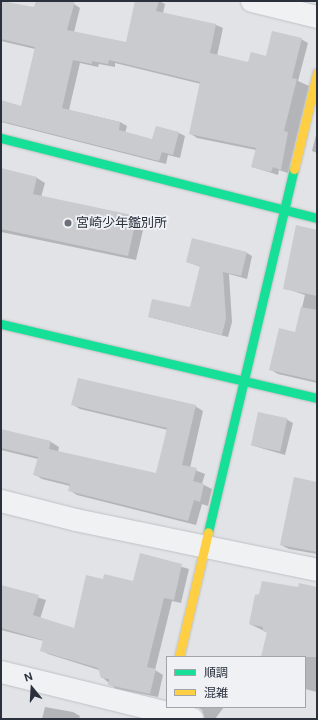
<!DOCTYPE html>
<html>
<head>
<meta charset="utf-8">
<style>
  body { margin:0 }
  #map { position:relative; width:318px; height:720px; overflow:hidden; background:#e1e3e6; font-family:"DM Sans","Noto Sans JP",sans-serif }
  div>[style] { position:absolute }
  .shadow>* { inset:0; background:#0003 }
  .building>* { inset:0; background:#c9cbce; transform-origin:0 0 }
  .roads { filter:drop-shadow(0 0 1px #c0c1c4) drop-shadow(0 0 1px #c0c1c4) }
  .street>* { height:22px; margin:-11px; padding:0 11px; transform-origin:11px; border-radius:11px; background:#f0f1f3 }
  .fast>* { height:9px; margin:-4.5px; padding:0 4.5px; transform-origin:4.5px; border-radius:4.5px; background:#16e098 }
  .slow>* { height:9px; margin:-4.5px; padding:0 4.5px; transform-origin:4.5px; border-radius:4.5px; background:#ffcf43 }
  .dots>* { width:11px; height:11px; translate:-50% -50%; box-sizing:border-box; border:2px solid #eff1f5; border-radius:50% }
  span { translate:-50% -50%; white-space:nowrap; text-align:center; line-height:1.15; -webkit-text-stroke:3.5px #eff1f5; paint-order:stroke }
  .poi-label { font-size:13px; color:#2a313d }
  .left { translate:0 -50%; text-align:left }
  .frame { position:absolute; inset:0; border:2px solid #2a313d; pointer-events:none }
  .legend { position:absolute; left:166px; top:656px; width:140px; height:52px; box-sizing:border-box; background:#eff1f5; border:1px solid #a0a4ab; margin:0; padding:5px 7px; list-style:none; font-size:12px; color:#2a313d }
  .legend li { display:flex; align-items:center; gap:8px; height:20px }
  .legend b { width:20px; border:1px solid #a0a4ab }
  .north { position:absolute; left:12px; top:668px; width:40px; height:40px; -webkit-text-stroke:3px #eff1f5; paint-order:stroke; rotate:342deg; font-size:11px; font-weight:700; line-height:16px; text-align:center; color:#2a313d }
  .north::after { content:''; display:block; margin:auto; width:14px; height:18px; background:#2a313d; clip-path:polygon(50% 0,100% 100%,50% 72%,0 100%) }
</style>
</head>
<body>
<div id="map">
  <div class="shadow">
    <i style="clip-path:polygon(1px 1px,35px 9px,37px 1px,62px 1px,74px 4px,80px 8px,74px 32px,127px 43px,136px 1px,159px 1px,165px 4px,163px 13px,216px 25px,223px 28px,217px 56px,249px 64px,301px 39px,308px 43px,298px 81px,309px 86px,288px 173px,279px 170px,278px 175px,252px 167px,256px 150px,197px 138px,191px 134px,201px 84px,115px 63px,115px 67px,99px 64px,98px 67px,80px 63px,69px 110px,120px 122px,127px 126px,125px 133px,153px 140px,179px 133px,185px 136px,180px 158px,168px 155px,166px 164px,1px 122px,1px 101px,22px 107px,35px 49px,1px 41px)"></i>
    <i style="clip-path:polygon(317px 131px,317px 153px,312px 151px)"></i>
    <i style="clip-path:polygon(37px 178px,45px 183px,41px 197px,137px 217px,145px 222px,136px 260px,1px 232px,1px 180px)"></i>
    <i style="clip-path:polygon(317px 231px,317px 383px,278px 374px,271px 370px,296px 333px,305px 295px,284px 288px)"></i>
    <i style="clip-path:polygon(247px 253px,252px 256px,247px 279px,229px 274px,232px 322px,228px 337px,149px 317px,191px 308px,201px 267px,187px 262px)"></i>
    <i style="clip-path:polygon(72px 404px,195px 406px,203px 411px,190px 468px,205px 474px,202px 484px,212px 489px,208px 506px,202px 504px,196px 525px,77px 495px,69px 490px,70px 486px,42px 479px,34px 474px,38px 459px,1px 450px,1px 430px,51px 442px,59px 447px,58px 452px,156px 474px,168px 430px,80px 409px)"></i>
    <i style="clip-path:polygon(286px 419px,293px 423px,285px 455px,251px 445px)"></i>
    <i style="clip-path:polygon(317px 483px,317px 554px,289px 549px,281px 545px)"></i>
    <i style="clip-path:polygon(141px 555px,189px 569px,181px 603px,172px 601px,155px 670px,163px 675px,158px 697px,116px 689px,102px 677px,99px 670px,48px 654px,41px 650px,44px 641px,1px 630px,1px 586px,46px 600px,40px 619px,75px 629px,103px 580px,134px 582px)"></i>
    <i style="clip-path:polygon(317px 588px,317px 692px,305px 689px,305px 657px,262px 657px,268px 633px,250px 624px,298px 589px)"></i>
    <i style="clip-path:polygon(45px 707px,73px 712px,80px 716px,79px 719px,42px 719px)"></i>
    <i style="clip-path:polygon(197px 707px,224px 707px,215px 719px,205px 719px,202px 710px)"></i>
  </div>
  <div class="building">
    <i style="clip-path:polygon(1px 1px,34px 7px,36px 1px,75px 1px,67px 30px,126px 42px,135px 1px,159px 1px,156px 11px,216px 24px,210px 53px,248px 62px,251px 52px,266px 56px,272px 31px,302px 38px,292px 78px,297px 79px,284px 131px,288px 132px,281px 170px,273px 167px,271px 172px,251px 167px,256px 148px,189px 134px,200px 82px,109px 60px,108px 64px,92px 61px,92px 64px,73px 60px,62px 108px,120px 122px,119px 130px,152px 139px,156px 126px,179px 132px,173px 155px,162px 152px,159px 161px,1px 121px,1px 100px,21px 106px,35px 47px,1px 39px)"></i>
    <i style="clip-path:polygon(1px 168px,37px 177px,33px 194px,137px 216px,128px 256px,1px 229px)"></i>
    <i style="clip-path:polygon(296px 225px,317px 230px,317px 296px,283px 289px)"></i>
    <i style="clip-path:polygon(192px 238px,247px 252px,241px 276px,223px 272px,226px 318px,222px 335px,148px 317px,152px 299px,190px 307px,200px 266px,186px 262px)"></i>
    <i style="clip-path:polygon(301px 307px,317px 310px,317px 381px,269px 370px,279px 328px,295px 332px)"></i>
    <i style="clip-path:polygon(78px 378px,196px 405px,182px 465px,197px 468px,193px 481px,204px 484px,200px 502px,194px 500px,188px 521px,68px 491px,70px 484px,33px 475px,38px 457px,1px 448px,1px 429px,51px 441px,49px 449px,156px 473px,167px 428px,71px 405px)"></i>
    <i style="left:258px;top:412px;width:30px;height:34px;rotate:12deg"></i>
    <i style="clip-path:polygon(294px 477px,317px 482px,317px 552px,280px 545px)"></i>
    <i style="clip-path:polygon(140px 553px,182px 564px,174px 600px,164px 598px,147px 667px,156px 669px,150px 694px,108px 685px,109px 679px,101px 678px,98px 668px,40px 651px,43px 640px,1px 628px,1px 585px,39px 595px,33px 615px,74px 628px,86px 575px,103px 579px,104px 574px,133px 581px)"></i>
    <i style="clip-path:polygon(262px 581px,298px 587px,299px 583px,317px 587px,317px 657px,261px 657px,267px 632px,263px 631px,263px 627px,249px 624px,255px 595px,259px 594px)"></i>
  </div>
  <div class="roads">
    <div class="street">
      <i style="left:252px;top:1px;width:67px;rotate:13.8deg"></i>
      <i style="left:1px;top:501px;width:77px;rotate:14.2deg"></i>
      <i style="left:76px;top:520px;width:246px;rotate:11.7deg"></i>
      <i style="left:1px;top:672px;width:197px;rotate:13.8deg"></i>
    </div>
    <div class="fast">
      <i style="left:1px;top:138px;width:326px;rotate:14.2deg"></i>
      <i style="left:1px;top:324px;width:325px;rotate:13.2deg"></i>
      <i style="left:208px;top:532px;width:373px;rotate:-76.7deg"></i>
    </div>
    <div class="slow">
      <i style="left:294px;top:169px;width:99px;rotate:-76.5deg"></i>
      <i style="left:179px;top:657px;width:128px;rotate:-76.9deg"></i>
    </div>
  </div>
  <div class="dots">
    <i style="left:68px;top:223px;background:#6a6f78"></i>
  </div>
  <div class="poi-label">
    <span class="left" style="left:76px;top:223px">宮崎少年鑑別所</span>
  </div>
  <div class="frame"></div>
  <ul class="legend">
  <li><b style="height:5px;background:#16e098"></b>順調</li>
  <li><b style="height:5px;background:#ffcf43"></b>混雑</li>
  </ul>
  <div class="north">N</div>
</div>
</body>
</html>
